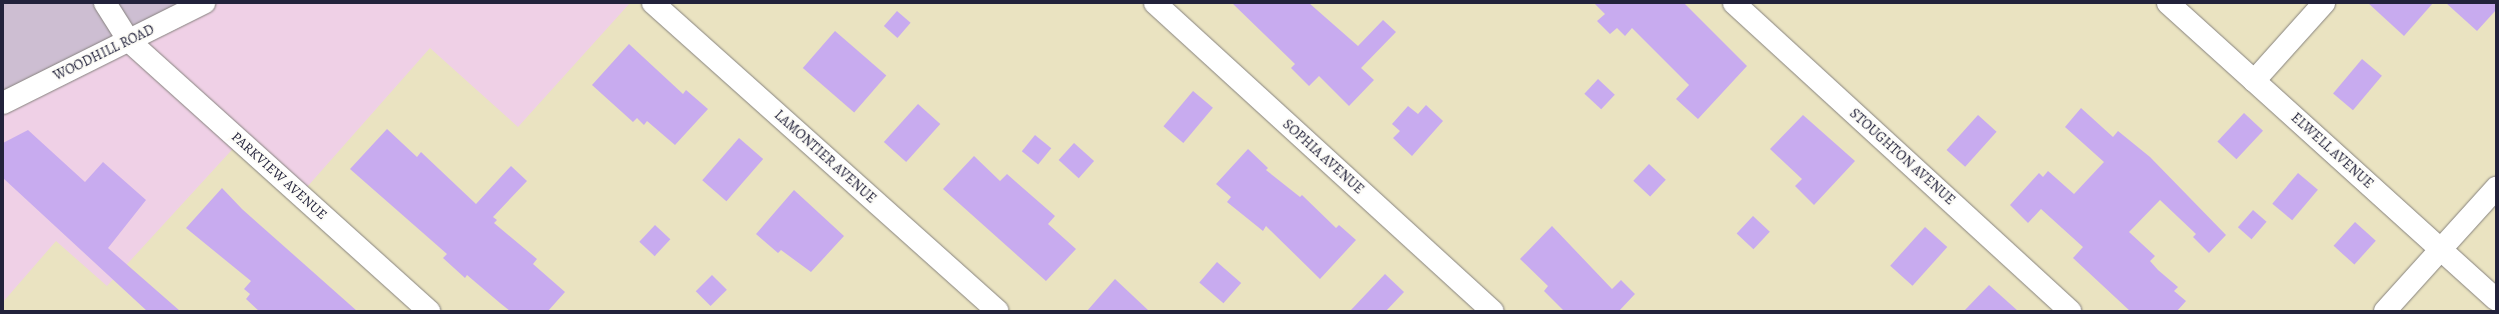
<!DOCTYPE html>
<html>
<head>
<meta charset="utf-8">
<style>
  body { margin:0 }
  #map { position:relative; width:2499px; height:314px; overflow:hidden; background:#eae3c1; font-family:Alegreya,serif }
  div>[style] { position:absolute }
  .built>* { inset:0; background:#efd0e6 }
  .industrial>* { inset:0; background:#cdbed2 }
  .building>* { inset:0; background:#c8abef; transform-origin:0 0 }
  .roads { filter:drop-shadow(0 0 1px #86827e) drop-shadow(0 0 1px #86827e) }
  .minor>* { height:22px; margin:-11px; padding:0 11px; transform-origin:11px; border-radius:11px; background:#fff }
  .major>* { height:22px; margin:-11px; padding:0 11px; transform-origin:11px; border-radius:11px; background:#fff }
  span { translate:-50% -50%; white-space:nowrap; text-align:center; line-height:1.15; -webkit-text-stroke:4px #fdfcf7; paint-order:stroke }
  .street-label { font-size:14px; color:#22223b }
  .frame { position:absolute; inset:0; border:4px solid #22223b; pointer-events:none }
</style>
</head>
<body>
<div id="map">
  <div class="built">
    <i style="clip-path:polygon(204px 3px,630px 3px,518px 127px,430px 48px,300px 195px,240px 141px,107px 286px,56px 241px,3px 302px,3px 103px)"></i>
  </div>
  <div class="industrial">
    <i style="clip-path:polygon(3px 3px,204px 3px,3px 103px)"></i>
  </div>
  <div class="building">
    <i style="clip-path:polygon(1232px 3px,1309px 3px,1358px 46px,1383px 20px,1396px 32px,1361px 68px,1374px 80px,1349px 106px,1319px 76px,1309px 86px,1291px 68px,1295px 64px)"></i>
    <i style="clip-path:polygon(1594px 3px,1684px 3px,1747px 66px,1698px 119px,1676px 99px,1689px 85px,1632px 28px,1625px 36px,1617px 28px,1610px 34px,1597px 21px,1605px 14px)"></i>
    <i style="clip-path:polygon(2368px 3px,2433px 3px,2404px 36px)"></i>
    <i style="clip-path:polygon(2446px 3px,2496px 3px,2496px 10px,2477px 31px)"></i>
    <i style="left:897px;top:11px;width:18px;height:20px;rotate:41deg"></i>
    <i style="left:835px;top:31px;width:68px;height:49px;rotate:41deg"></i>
    <i style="clip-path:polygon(629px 44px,683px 94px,686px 90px,708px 109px,675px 145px,647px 121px,644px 125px,637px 118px,633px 122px,592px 85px)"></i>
    <i style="left:2362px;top:59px;width:26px;height:45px;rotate:40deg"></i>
    <i style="left:1598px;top:79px;width:23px;height:20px;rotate:43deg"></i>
    <i style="left:1193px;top:91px;width:26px;height:46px;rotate:40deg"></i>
    <i style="left:918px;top:104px;width:30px;height:51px;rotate:42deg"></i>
    <i style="clip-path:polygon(1426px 105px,1443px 121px,1412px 156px,1393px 138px,1400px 131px,1392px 124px,1408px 106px,1418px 114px)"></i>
    <i style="clip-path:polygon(2081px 108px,2113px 137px,2118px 131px,2150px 157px,2226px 235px,2209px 253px,2193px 237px,2196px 234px,2160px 200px,2129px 232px,2155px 256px,2150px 261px,2158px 270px,2178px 287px,2174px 291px,2186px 301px,2177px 311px,2130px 311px,2073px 258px,2083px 247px,2041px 209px,2028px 223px,2010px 205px,2039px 173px,2043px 177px,2048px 171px,2074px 194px,2104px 162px,2065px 127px)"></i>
    <i style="left:2244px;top:113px;width:26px;height:39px;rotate:43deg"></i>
    <i style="clip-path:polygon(1803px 115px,1855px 161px,1814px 205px,1795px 186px,1802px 179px,1770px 149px)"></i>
    <i style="left:1978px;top:115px;width:25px;height:47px;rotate:42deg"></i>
    <i style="clip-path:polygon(387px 129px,417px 157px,421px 152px,476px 204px,511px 166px,527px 181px,493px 217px,497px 220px,494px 223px,537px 259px,533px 264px,565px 292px,548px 311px,510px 311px,500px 303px,467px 275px,465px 278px,443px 258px,447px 254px,350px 169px)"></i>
    <i style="clip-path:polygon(28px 130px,85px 182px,103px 162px,146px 200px,108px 248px,180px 311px,147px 311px,3px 178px,3px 143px)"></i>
    <i style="left:1035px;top:135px;width:21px;height:21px;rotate:39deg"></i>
    <i style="left:739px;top:138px;width:32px;height:56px;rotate:41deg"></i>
    <i style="left:1074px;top:143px;width:27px;height:23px;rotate:42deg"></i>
    <i style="clip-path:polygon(1248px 149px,1268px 168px,1266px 170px,1300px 197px,1302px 195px,1336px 228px,1339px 225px,1356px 240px,1320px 279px,1266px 226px,1263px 231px,1227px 202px,1231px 197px,1216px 184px)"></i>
    <i style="clip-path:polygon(974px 156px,1000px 181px,1007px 174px,1055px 216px,1048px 224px,1076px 249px,1046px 281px,943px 189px)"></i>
    <i style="left:1649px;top:164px;width:23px;height:23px;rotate:43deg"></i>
    <i style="left:2298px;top:173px;width:26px;height:40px;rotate:40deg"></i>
    <i style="clip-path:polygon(222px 188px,242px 209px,357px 311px,259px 311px,246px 299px,250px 294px,244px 289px,251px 281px,186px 228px)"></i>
    <i style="clip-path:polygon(794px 190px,844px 236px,811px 272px,781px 250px,778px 253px,756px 234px)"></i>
    <i style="left:2253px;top:210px;width:18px;height:23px;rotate:41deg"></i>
    <i style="left:1753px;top:216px;width:23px;height:24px;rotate:43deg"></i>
    <i style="left:2355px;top:222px;width:28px;height:32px;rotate:42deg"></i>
    <i style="left:655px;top:225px;width:21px;height:23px;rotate:43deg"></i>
    <i style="clip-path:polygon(1552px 226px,1612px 289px,1621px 280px,1635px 294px,1619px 311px,1564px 311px,1544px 291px,1548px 286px,1520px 259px)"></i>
    <i style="left:1925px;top:227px;width:30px;height:52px;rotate:42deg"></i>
    <i style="left:1217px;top:262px;width:32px;height:27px;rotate:41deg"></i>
    <i style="clip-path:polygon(1385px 274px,1404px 292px,1386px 311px,1350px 311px)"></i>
    <i style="left:712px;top:275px;width:21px;height:23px;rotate:45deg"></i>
    <i style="clip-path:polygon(1115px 279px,1149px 311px,1087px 311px)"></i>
    <i style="clip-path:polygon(1989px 285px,2018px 311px,1964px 311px)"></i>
  </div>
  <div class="roads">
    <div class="minor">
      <i style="left:105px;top:3px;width:45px;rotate:57.7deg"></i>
      <i style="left:129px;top:41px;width:404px;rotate:42deg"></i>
      <i style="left:653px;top:3px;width:462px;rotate:41.8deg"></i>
      <i style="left:1155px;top:3px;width:457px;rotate:42.4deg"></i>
      <i style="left:1734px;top:3px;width:456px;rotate:42.5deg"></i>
      <i style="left:2168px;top:3px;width:442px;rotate:42.1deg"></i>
      <i style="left:2254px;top:81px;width:105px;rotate:-48.1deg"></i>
      <i style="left:2385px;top:311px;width:166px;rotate:-47.9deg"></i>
    </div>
    <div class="major">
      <i style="left:3px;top:103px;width:225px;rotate:-26.5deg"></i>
    </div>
  </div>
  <div class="street-label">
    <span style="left:104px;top:53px;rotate:-26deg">WOODHILL ROAD</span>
    <span style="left:2332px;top:151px;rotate:42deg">ELWELL AVENUE</span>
    <span style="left:825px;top:157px;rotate:42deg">LAMONTIER AVENUE</span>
    <span style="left:1323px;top:157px;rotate:42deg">SOPHIA AVENUE</span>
    <span style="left:1902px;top:157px;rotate:42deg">STOUGHTON AVENUE</span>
    <span style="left:279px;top:176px;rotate:42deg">PARKVIEW AVENUE</span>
  </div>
  <div class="frame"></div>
</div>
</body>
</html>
